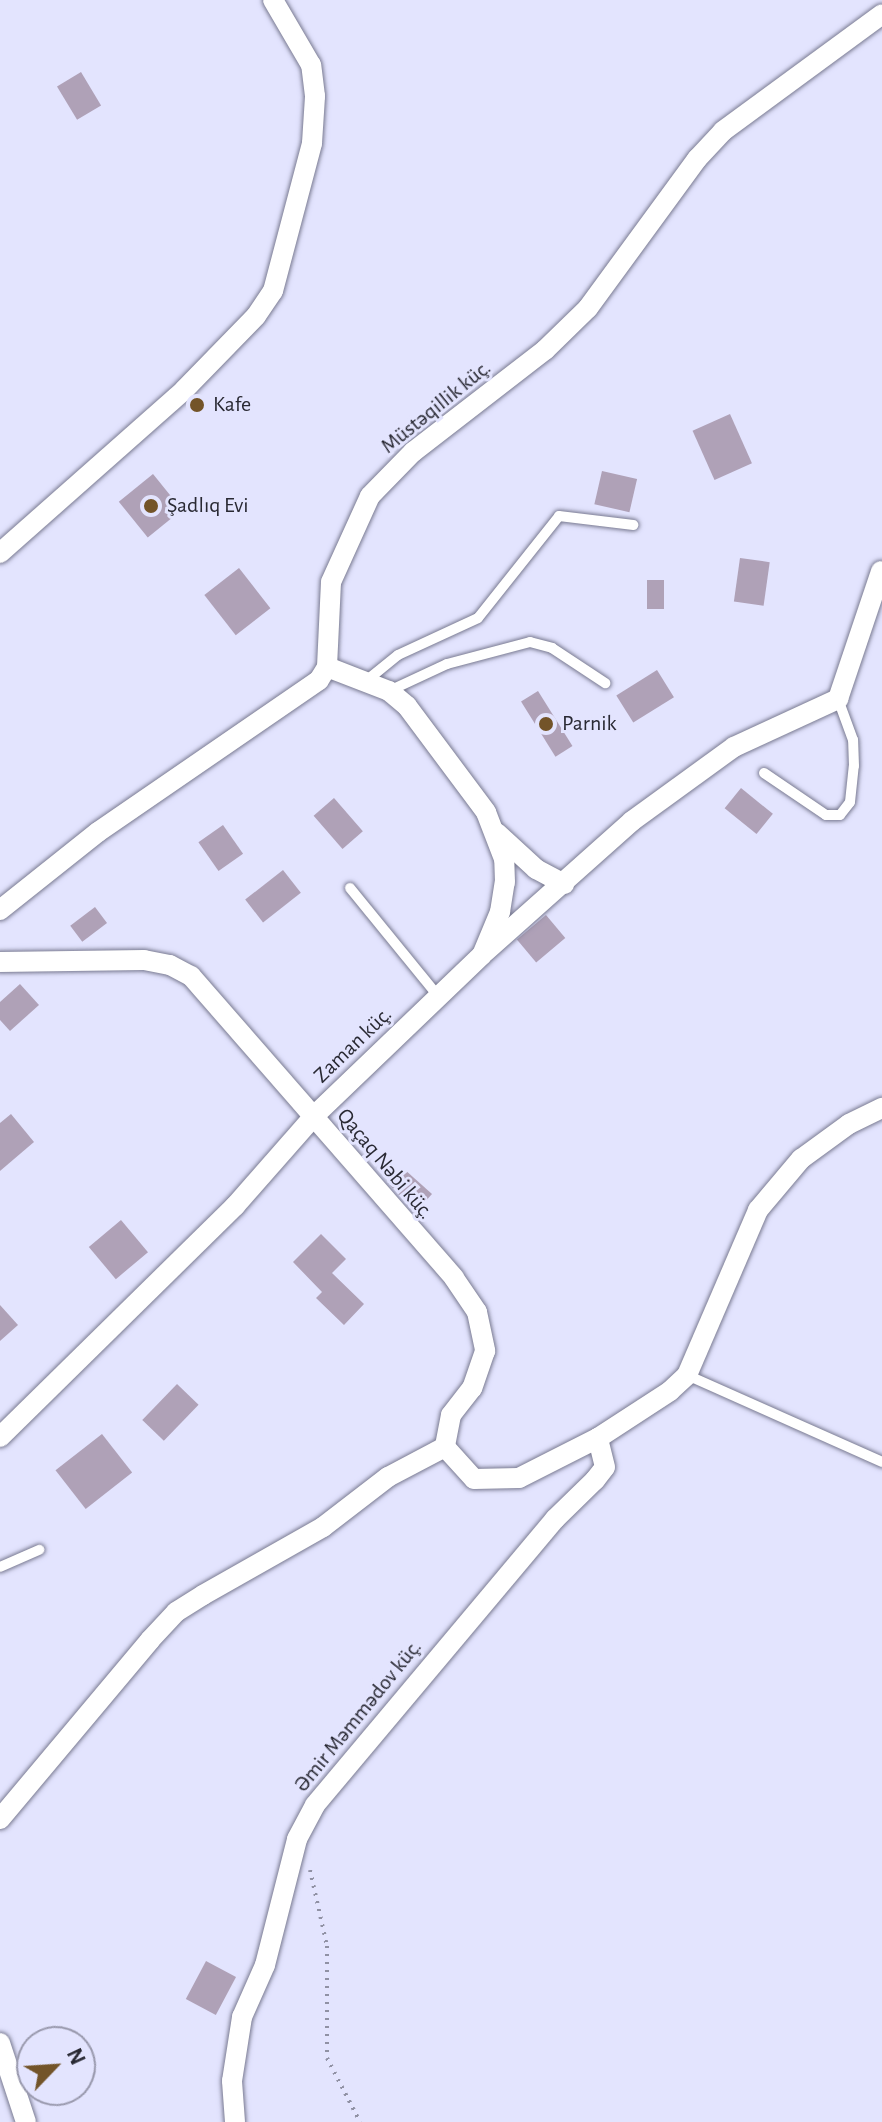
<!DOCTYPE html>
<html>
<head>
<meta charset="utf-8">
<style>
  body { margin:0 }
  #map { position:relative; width:882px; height:2122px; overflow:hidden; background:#e3e4fe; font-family:"Alegreya Sans",sans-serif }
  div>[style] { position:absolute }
  .building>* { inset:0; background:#afa1b7; transform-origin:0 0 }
  .path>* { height:4px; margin-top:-2px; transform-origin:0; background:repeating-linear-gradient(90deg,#9091a4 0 2px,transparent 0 8px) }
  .roads { filter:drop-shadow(0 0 2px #797a91) drop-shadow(0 0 2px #797a91) }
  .service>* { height:10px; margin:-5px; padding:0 5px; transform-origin:5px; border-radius:5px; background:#fff }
  .minor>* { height:20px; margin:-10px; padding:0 10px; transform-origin:10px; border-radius:10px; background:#fff }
  .dots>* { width:22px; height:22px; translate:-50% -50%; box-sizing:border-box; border:4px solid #e3e4fe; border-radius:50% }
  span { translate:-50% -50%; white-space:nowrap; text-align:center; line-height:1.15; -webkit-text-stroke:6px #e3e4fe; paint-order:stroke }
  .poi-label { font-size:22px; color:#292933 }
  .left { translate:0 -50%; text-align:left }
  .street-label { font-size:22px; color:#292933 }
  .north { position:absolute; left:16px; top:2026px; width:80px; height:80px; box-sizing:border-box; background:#e3e4fe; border:2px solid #9999ad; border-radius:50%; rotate:65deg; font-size:22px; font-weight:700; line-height:32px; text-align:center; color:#292933 }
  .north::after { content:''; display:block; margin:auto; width:28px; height:36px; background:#735429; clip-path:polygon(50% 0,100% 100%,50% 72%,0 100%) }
</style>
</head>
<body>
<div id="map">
  <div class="building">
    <i style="left:81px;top:72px;width:39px;height:28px;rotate:59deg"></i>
    <i style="left:730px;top:414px;width:54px;height:41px;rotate:66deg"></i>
    <i style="left:602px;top:471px;width:36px;height:34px;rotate:13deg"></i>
    <i style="left:153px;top:474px;width:46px;height:44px;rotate:51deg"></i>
    <i style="left:740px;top:558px;width:30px;height:44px;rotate:8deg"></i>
    <i style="left:239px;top:568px;width:51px;height:44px;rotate:52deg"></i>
    <i style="left:647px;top:580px;width:17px;height:29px"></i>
    <i style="left:657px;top:670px;width:32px;height:48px;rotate:58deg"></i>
    <i style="left:538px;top:691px;width:65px;height:20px;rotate:58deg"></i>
    <i style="left:741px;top:788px;width:41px;height:26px;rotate:39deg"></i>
    <i style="left:334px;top:798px;width:44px;height:27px;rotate:49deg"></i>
    <i style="left:223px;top:825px;width:35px;height:30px;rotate:55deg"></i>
    <i style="left:283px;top:870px;width:29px;height:48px;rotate:52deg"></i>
    <i style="left:95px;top:907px;width:20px;height:31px;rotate:53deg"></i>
    <i style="left:546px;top:915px;width:30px;height:38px;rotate:50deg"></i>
    <i style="clip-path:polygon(20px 984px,39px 1005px,10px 1031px,0 1020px,0 1002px)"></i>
    <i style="clip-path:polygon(11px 1114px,34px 1142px,0 1171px,0 1123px)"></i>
    <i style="clip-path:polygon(404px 1169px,432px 1194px,415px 1213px,390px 1185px)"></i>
    <i style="left:121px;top:1220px;width:42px;height:42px;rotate:50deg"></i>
    <i style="clip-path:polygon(321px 1234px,346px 1259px,332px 1273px,364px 1304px,344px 1325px,316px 1298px,322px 1292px,293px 1262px)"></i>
    <i style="clip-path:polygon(0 1305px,18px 1325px,0 1341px)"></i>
    <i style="left:177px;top:1384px;width:30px;height:50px;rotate:44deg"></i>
    <i style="left:102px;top:1434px;width:49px;height:59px;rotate:52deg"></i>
    <i style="left:206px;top:1961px;width:34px;height:43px;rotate:28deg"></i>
  </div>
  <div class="path">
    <i style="left:310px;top:1870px;width:78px;rotate:77.4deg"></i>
    <i style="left:327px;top:1946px;width:112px;rotate:90deg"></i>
    <i style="left:327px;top:2058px;width:72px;rotate:62.7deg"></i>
  </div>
  <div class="roads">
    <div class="service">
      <i style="left:366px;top:681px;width:41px;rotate:-39.1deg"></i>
      <i style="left:398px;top:655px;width:88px;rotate:-24.8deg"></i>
      <i style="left:478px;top:618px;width:130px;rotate:-51.5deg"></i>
      <i style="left:559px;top:516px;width:75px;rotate:6.9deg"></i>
      <i style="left:389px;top:691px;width:64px;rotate:-25deg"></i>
      <i style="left:447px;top:664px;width:86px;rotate:-14.8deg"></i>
      <i style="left:530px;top:642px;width:23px;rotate:15deg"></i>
      <i style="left:552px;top:648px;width:64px;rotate:33.4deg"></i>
      <i style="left:764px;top:773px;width:75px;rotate:34.1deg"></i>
      <i style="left:826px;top:815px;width:14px"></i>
      <i style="left:840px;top:815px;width:16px;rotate:-52deg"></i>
      <i style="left:850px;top:802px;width:36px;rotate:-84deg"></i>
      <i style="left:854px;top:766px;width:26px;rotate:-92deg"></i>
      <i style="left:853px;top:740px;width:44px;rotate:-110.1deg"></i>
      <i style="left:350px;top:888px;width:139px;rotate:50.8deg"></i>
      <i style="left:687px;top:1375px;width:214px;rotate:24deg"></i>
      <i style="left:0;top:1567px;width:43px;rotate:-23.6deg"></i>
    </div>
    <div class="minor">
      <i style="left:0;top:553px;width:246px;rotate:-41.5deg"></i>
      <i style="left:184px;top:390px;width:103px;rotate:-45.8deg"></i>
      <i style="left:256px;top:316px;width:30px;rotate:-56deg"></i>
      <i style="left:273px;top:291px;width:153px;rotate:-75.2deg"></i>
      <i style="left:312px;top:143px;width:47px;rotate:-86.3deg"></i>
      <i style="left:315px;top:96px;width:31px;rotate:-97deg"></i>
      <i style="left:311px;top:65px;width:75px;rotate:-120.3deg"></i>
      <i style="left:497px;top:833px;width:53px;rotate:42.7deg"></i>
      <i style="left:536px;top:869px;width:32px;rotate:28deg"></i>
      <i style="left:0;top:910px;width:125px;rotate:-38.5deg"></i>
      <i style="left:98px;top:832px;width:268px;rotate:-34.5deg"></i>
      <i style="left:319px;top:680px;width:15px;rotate:-58deg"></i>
      <i style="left:327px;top:667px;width:85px;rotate:-87.3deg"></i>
      <i style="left:331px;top:582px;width:94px;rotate:-65.6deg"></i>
      <i style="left:370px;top:496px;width:62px;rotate:-45.7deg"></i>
      <i style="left:413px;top:452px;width:167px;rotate:-37.7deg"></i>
      <i style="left:545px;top:350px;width:60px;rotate:-44.3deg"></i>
      <i style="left:588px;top:308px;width:185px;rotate:-53.8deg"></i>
      <i style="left:697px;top:159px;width:38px;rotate:-47deg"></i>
      <i style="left:723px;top:131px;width:197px;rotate:-36.3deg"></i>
      <i style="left:485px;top:952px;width:197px;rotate:-41.7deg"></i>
      <i style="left:632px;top:821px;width:126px;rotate:-36deg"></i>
      <i style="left:734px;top:747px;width:115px;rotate:-24.8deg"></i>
      <i style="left:838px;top:699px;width:135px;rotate:-71.4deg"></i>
      <i style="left:0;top:962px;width:144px;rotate:-0.8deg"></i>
      <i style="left:144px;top:960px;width:26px;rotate:11deg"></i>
      <i style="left:170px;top:965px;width:24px;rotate:28deg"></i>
      <i style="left:191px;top:976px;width:400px;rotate:48.9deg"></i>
      <i style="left:454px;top:1278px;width:41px;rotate:55.9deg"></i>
      <i style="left:477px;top:1312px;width:40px;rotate:78deg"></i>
      <i style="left:485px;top:1351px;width:39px;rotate:109deg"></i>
      <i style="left:472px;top:1388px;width:34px;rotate:128deg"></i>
      <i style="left:451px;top:1415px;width:33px;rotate:101deg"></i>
      <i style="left:0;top:1437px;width:330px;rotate:-44.5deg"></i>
      <i style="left:235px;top:1206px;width:120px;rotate:-48.7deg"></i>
      <i style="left:314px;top:1116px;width:233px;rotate:-43.8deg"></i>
      <i style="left:482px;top:955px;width:47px;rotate:-67.3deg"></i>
      <i style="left:500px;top:912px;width:30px;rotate:-81deg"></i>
      <i style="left:505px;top:882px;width:23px;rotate:-92deg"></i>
      <i style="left:504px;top:859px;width:50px;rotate:-111deg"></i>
      <i style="left:486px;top:812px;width:132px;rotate:-126.7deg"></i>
      <i style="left:407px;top:706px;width:23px;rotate:-140deg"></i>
      <i style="left:389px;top:691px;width:66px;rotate:-158.8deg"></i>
      <i style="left:0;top:1819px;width:234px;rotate:-50deg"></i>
      <i style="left:150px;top:1640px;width:38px;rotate:-47deg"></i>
      <i style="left:176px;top:1612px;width:32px;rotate:-32deg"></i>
      <i style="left:203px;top:1595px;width:138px;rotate:-29.5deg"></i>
      <i style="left:323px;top:1527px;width:82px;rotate:-37.6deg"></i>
      <i style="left:388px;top:1477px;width:64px;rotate:-27.8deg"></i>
      <i style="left:445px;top:1447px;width:43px;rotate:47.8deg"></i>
      <i style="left:474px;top:1479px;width:45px;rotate:-1.3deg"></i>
      <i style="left:519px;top:1478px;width:89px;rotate:-26.9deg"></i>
      <i style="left:598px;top:1438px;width:86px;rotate:-33.1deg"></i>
      <i style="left:670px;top:1391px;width:23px;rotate:-43deg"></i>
      <i style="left:687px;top:1375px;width:180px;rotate:-66.7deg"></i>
      <i style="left:758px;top:1210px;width:67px;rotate:-49.9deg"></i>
      <i style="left:801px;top:1159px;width:59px;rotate:-36.1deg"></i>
      <i style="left:849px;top:1124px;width:37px;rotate:-26deg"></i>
      <i style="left:0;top:2043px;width:83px;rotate:71.8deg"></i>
      <i style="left:235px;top:2122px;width:41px;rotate:-94.2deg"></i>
      <i style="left:232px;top:2081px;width:65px;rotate:-81.1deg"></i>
      <i style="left:242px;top:2017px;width:57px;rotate:-66.1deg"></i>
      <i style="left:265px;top:1965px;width:130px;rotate:-75.7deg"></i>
      <i style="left:297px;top:1839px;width:38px;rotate:-62deg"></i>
      <i style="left:315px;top:1805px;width:373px;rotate:-50deg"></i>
      <i style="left:555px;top:1519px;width:56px;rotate:-44.3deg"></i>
      <i style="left:595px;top:1480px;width:16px;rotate:-52deg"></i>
      <i style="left:605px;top:1467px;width:30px;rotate:-104deg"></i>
    </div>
  </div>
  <div class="dots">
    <i style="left:197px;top:405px;background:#735429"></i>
    <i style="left:151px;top:506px;background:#735429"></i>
    <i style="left:546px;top:724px;background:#735429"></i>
  </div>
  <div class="poi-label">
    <span class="left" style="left:213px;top:405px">Kafe</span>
    <span class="left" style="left:167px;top:506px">Şadlıq Evi</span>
    <span class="left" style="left:562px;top:724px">Parnik</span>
  </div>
  <div class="street-label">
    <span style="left:436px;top:407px;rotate:-39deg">Müstəqillik küç.</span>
    <span style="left:353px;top:1045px;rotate:-44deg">Zaman küç.</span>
    <span style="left:385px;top:1164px;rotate:50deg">Qaçaq Nəbi küç.</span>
    <span style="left:358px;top:1716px;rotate:-51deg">Əmir Məmmədov küç.</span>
  </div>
  <div class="north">N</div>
</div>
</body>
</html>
